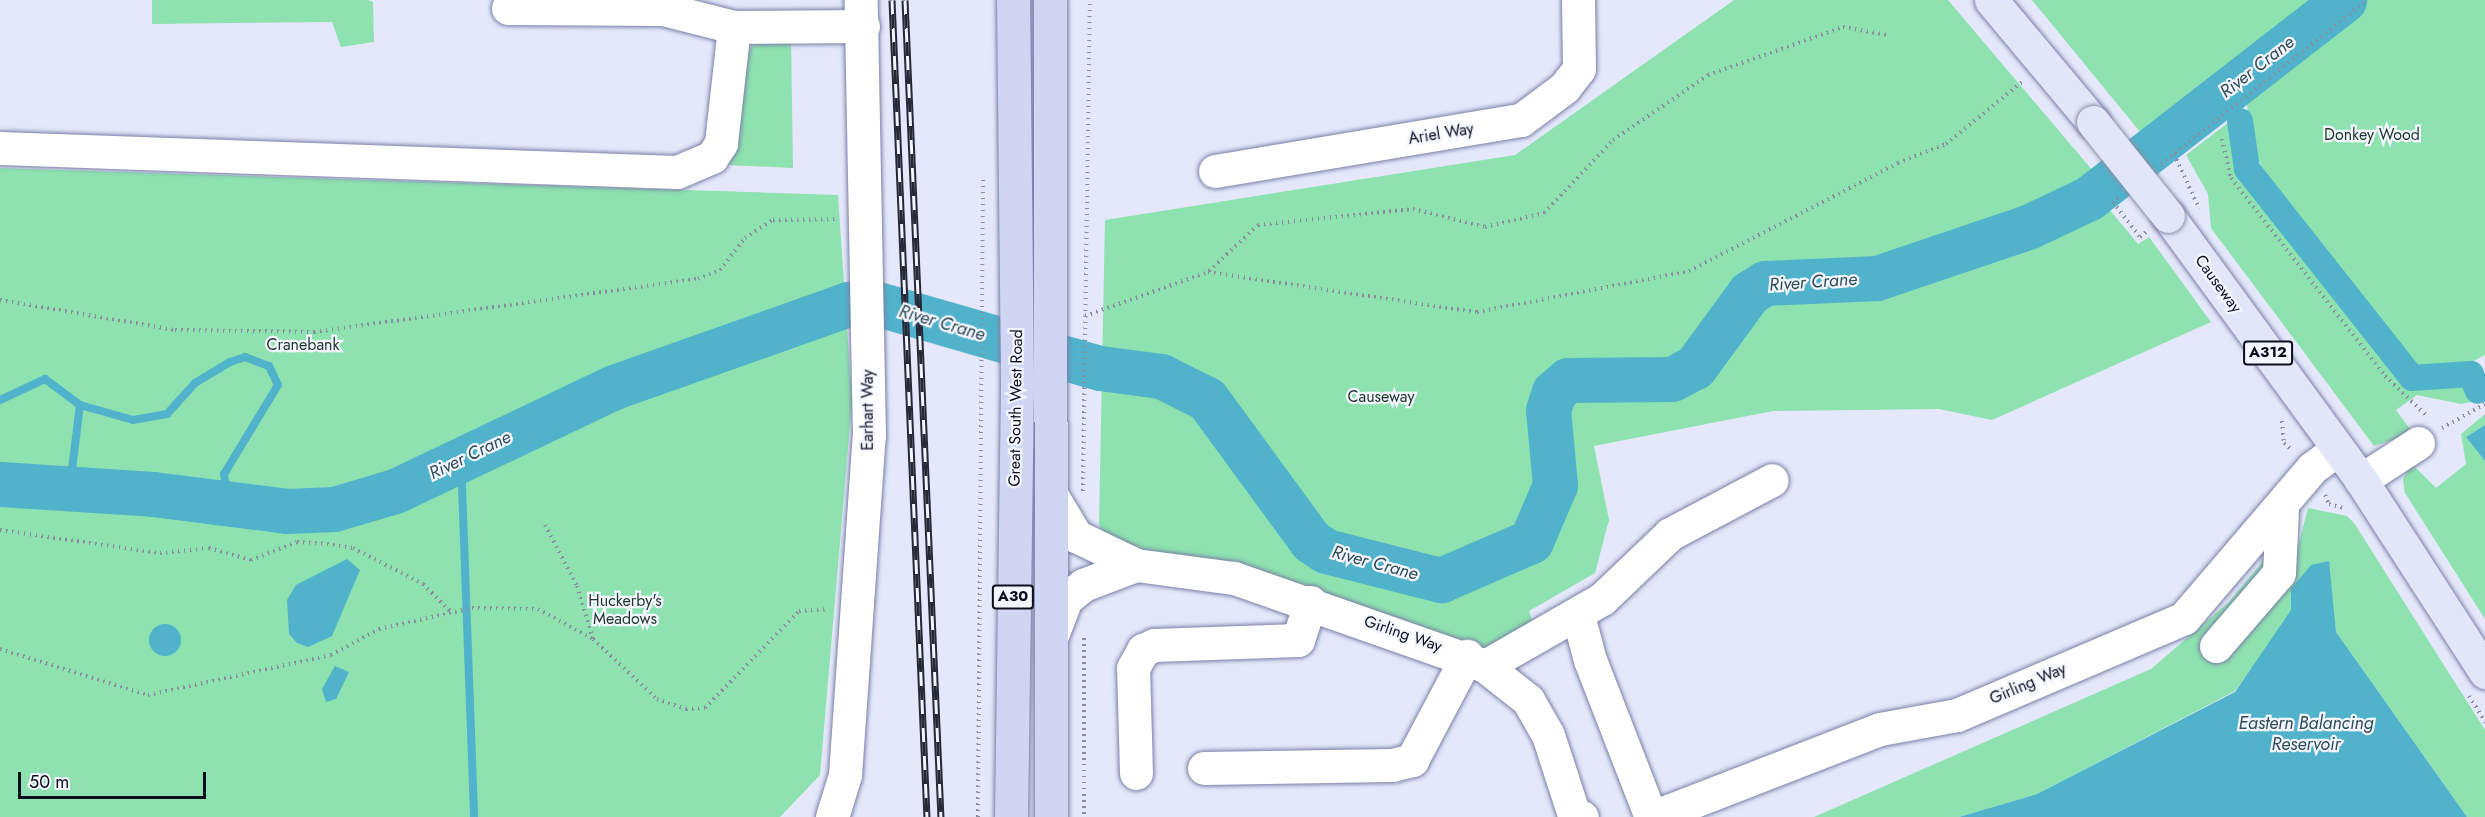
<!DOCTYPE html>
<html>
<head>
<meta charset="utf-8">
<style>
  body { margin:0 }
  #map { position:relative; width:2485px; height:817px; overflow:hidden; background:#e5e8fa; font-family:Jost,sans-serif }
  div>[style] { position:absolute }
  .green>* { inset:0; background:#8ee2b0 }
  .water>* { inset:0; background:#50b2cb }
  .round { border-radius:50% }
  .stream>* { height:8px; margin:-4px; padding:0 4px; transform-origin:4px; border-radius:4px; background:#50b2cb }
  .canal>* { height:26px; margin:-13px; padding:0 13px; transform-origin:13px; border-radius:13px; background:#50b2cb }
  .river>* { height:45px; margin:-22.5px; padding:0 22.5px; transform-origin:22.5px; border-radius:22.5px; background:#50b2cb }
  .path>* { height:4px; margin-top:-2px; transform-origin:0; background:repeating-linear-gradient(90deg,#8a8d9d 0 1.5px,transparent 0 6px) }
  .roads { filter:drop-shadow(0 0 2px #7a80a7) drop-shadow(0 0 2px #7a80a7) }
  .minor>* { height:33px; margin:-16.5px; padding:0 16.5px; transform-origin:16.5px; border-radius:16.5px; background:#fff }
  .major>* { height:33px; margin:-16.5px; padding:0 16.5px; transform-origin:16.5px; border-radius:16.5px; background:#e3e6f8 }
  .highway>* { height:33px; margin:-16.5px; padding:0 16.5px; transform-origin:16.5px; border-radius:16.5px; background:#d0d5f4 }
  .rail>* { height:7px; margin-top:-3.5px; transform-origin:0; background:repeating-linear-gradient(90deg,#f4f6ff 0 14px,#272837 0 28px); box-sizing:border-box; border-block:2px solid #272837 }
  .bridges { filter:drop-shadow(0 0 2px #8c8fa9) drop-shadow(0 0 2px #8c8fa9) }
  .major-bridge>* { height:33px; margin:-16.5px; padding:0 16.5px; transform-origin:16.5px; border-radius:16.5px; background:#e3e6f8 }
  span { translate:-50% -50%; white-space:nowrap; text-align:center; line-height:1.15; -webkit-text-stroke:4.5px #f4f6ff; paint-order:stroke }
  .shield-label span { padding:2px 4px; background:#f4f6ff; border:2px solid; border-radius:4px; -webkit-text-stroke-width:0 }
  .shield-label { font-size:15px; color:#0d0e1d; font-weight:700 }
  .street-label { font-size:16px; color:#0d0e1d }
  .park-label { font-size:16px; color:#1f3729 }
  .water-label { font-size:18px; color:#2e4c54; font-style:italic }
  .scale { position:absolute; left:18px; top:772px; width:188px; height:27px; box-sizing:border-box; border:3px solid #0d0e1d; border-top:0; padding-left:8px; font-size:18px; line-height:21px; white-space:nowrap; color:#0d0e1d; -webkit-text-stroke:4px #f4f6ff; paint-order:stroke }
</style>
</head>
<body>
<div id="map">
  <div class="green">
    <i style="clip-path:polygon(152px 0,368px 0,373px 2px,374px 42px,341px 47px,332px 22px,152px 24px)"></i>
    <i style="clip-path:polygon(1734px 0,1948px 0,2098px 177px,2089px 185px,2138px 244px,2149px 237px,2211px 322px,1992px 420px,1939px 409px,1773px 411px,1594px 446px,1609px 520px,1595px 573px,1529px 611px,1536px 633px,1485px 666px,1109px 554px,1099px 523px,1105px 220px,1515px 155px)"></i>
    <i style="clip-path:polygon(2032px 0,2319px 0,2141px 133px)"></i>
    <i style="clip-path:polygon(2358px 0,2485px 0,2485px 355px,2458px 369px,2415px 370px,2268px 184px,2255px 150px,2244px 90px)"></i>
    <i style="clip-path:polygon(762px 35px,791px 36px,793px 168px,726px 165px,739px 62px)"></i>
    <i style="clip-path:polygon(2229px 122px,2239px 172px,2410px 381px,2468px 378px,2477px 401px,2461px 404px,2417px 395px,2396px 410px,2413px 433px,2374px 446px,2211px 228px,2208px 194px,2186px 155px)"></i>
    <i style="clip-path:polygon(0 168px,838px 195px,852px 401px,820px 775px,780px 817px,0 817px)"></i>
    <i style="clip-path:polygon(2485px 414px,2485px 425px,2466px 437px,2485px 461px,2485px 619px,2405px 493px,2403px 479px,2411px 463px,2436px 488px,2466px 464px,2461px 434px)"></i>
    <i style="clip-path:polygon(2308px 508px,2347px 516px,2354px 523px,2485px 730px,2485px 817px,2467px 817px,2336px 632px,2328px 561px,2235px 691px,2037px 794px,1959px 817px,1814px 817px,2151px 669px,2229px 602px,2269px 554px,2296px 555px)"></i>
  </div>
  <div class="water">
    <i style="clip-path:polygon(2485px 425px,2485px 461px,2466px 437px)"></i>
    <i style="clip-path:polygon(347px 559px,360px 570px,332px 636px,308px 647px,297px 643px,289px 634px,287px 600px,296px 585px)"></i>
    <i style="clip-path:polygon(2329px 561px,2336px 632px,2467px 817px,1959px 817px,2037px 794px,2235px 692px,2291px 610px,2291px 589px,2311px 565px)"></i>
    <i class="round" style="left:149px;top:624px;width:32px;height:32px"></i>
    <i style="clip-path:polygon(335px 666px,349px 672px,336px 699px,326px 702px,322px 689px)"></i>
  </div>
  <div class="stream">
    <i style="left:0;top:400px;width:50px;rotate:-25deg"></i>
    <i style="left:45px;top:379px;width:44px;rotate:36.6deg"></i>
    <i style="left:80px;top:405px;width:55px;rotate:15.8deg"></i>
    <i style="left:133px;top:420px;width:35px;rotate:-10deg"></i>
    <i style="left:167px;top:414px;width:42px;rotate:-47.9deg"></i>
    <i style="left:195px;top:383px;width:41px;rotate:-31deg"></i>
    <i style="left:230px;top:362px;width:16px;rotate:-18deg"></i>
    <i style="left:245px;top:357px;width:26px;rotate:21deg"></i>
    <i style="left:269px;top:366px;width:21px;rotate:65deg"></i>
    <i style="left:278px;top:385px;width:104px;rotate:121.2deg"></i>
    <i style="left:224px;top:474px;width:29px;rotate:82deg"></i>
    <i style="left:461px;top:459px;width:358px;rotate:87.9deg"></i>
    <i style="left:70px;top:486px;width:82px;rotate:-83deg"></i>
  </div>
  <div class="canal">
    <i style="left:2237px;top:94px;width:14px;rotate:-69deg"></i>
    <i style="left:2240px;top:121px;width:49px;rotate:81.7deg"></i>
    <i style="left:2247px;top:169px;width:266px;rotate:51.7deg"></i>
    <i style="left:2412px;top:378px;width:59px;rotate:-3.9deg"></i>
    <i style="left:2471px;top:374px;width:18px;rotate:68deg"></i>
  </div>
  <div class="river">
    <i style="left:0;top:484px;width:153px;rotate:3.7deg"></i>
    <i style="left:153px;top:494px;width:135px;rotate:7.2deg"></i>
    <i style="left:287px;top:511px;width:47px;rotate:-2.4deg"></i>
    <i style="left:334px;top:509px;width:64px;rotate:-16.4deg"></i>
    <i style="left:395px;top:491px;width:242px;rotate:-25.4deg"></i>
    <i style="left:614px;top:387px;width:248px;rotate:-19.5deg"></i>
    <i style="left:848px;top:304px;width:23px;rotate:-5deg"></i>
    <i style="left:871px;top:302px;width:238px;rotate:16.1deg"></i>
    <i style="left:1100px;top:368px;width:62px;rotate:7.5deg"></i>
    <i style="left:1161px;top:376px;width:51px;rotate:26.6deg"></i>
    <i style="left:1207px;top:399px;width:176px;rotate:53.8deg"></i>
    <i style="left:1311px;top:541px;width:18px;rotate:34deg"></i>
    <i style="left:1326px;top:551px;width:119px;rotate:14.2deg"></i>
    <i style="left:1441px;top:580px;width:98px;rotate:-23.4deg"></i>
    <i style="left:1531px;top:541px;width:61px;rotate:-66.8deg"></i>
    <i style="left:1555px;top:485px;width:75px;rotate:-95.3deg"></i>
    <i style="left:1548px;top:410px;width:19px;rotate:-72deg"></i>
    <i style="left:1554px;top:392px;width:18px;rotate:-41deg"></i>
    <i style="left:1568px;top:380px;width:104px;rotate:-0.6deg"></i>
    <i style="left:1672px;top:379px;width:26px;rotate:-28deg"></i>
    <i style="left:1695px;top:367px;width:92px;rotate:-53.9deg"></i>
    <i style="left:1749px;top:293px;width:19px;rotate:-32deg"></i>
    <i style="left:1765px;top:283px;width:112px;rotate:-2.6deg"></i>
    <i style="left:1877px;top:278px;width:159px;rotate:-18.7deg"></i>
    <i style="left:2028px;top:227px;width:68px;rotate:-25.4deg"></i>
    <i style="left:2089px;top:198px;width:323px;rotate:-37.8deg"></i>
  </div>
  <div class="path">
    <i style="left:2222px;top:139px;width:40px;rotate:77deg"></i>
    <i style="left:2231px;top:178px;width:251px;rotate:52.1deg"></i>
    <i style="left:2385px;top:376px;width:57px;rotate:43.6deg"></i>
    <i style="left:2174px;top:154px;width:60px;rotate:65.2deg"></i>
    <i style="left:2161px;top:164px;width:263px;rotate:-38.5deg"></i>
    <i style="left:2118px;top:198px;width:6px;rotate:141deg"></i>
    <i style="left:2113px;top:202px;width:44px;rotate:52.4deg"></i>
    <i style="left:2140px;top:237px;width:8px;rotate:-40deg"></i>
    <i style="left:1209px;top:271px;width:67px;rotate:-43.2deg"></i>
    <i style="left:1258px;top:225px;width:156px;rotate:-5.9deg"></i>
    <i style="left:1413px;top:209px;width:74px;rotate:14deg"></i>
    <i style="left:1485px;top:227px;width:61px;rotate:-13.3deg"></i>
    <i style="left:1544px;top:213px;width:100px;rotate:-46.6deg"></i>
    <i style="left:1613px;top:140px;width:115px;rotate:-34.4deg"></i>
    <i style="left:1708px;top:75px;width:143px;rotate:-19.6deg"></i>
    <i style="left:1843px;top:27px;width:45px;rotate:10.3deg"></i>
    <i style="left:0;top:300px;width:178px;rotate:9.7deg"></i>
    <i style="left:175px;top:330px;width:139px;rotate:0.8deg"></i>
    <i style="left:314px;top:332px;width:388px;rotate:-7.9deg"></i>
    <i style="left:698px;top:279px;width:24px;rotate:-22deg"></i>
    <i style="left:720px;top:270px;width:41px;rotate:-52deg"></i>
    <i style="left:745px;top:238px;width:33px;rotate:-33deg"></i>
    <i style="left:773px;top:220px;width:65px;rotate:-0.9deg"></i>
    <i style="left:1085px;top:316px;width:131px;rotate:-19.7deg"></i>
    <i style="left:1208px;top:272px;width:272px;rotate:8.5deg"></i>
    <i style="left:1477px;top:312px;width:216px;rotate:-10.9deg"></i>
    <i style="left:1689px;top:271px;width:235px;rotate:-27.3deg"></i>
    <i style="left:1898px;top:163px;width:52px;rotate:-21.6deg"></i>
    <i style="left:1946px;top:144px;width:98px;rotate:-39.2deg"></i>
    <i style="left:2282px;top:421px;width:22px;rotate:85deg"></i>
    <i style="left:2284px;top:443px;width:9px;rotate:41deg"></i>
    <i style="left:2442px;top:428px;width:49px;rotate:-29.2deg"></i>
    <i style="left:1083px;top:491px;width:491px;rotate:-89.2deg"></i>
    <i style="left:2325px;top:495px;width:10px;rotate:66deg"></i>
    <i style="left:2329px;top:504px;width:16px;rotate:15deg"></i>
    <i style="left:545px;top:525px;width:69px;rotate:62.3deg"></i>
    <i style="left:577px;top:586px;width:55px;rotate:73.2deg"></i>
    <i style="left:593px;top:639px;width:88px;rotate:43.2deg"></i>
    <i style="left:657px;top:699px;width:31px;rotate:19deg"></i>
    <i style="left:686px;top:709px;width:19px;rotate:-3deg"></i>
    <i style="left:705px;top:708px;width:135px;rotate:-45.9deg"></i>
    <i style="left:799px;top:611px;width:30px;rotate:-4deg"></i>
    <i style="left:0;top:530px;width:162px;rotate:8.2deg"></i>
    <i style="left:160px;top:553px;width:49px;rotate:-5.8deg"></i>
    <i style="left:209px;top:548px;width:44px;rotate:15.9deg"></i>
    <i style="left:251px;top:560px;width:49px;rotate:-21.4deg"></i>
    <i style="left:297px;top:542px;width:30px;rotate:4deg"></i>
    <i style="left:327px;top:544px;width:26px;rotate:9deg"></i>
    <i style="left:353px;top:548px;width:79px;rotate:27.2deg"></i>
    <i style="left:423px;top:584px;width:40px;rotate:45deg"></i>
    <i style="left:1084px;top:638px;width:179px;rotate:90deg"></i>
    <i style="left:0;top:649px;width:155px;rotate:17.3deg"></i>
    <i style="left:148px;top:695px;width:187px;rotate:-12.3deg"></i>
    <i style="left:331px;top:655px;width:55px;rotate:-28.4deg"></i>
    <i style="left:379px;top:629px;width:95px;rotate:-12.7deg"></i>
    <i style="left:472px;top:608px;width:66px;rotate:0.9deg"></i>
    <i style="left:538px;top:609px;width:63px;rotate:28.6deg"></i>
    <i style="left:2469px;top:696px;width:31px;rotate:58deg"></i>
    <i style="left:978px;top:817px;width:639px;rotate:-89.55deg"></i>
  </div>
  <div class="roads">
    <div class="minor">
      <i style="left:508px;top:8px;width:155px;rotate:0.4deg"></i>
      <i style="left:663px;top:9px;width:73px;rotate:14.2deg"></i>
      <i style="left:734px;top:27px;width:129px;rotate:-0.4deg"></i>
      <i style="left:0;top:148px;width:677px;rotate:2.03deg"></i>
      <i style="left:677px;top:172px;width:38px;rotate:-23deg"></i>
      <i style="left:712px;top:157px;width:17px;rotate:-57deg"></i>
      <i style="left:721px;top:143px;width:117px;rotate:-83.6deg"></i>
      <i style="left:1215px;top:171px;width:310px;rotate:-9.5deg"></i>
      <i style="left:1521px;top:120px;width:54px;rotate:-36.7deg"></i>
      <i style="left:1564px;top:88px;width:24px;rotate:-52deg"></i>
      <i style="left:1579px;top:69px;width:69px;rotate:-90.8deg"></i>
      <i style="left:2361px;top:480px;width:68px;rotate:-33deg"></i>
      <i style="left:1052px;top:496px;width:47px;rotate:59deg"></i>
      <i style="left:1076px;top:536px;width:67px;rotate:25.8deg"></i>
      <i style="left:1136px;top:565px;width:99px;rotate:7.6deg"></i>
      <i style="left:1234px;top:578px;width:266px;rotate:19.3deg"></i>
      <i style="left:1485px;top:666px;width:55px;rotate:38.3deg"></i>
      <i style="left:1528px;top:700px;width:40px;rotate:60.3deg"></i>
      <i style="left:1548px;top:735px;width:84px;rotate:72deg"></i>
      <i style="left:1574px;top:815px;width:8px;rotate:14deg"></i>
      <i style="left:1578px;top:615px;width:47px;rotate:75.1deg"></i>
      <i style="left:1590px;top:660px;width:168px;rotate:68.8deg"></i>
      <i style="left:1051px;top:638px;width:42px;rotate:-69deg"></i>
      <i style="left:1066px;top:599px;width:22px;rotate:-39deg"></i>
      <i style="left:1083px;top:585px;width:57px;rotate:-20.7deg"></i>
      <i style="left:2216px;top:646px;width:96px;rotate:-49.2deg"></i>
      <i style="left:2279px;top:573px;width:64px;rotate:-87.3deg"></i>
      <i style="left:1485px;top:666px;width:135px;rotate:-29.8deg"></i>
      <i style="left:1602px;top:599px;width:94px;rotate:-43.7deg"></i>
      <i style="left:1670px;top:534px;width:115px;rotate:-27.9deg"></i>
      <i style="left:1204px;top:768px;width:188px;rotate:-0.9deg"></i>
      <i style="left:1392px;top:765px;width:21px;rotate:-14deg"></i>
      <i style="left:1412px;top:760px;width:118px;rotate:-62.1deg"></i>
      <i style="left:1136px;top:773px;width:105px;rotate:-91.6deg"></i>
      <i style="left:1133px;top:668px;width:21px;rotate:-61deg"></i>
      <i style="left:1143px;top:650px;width:12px;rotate:-24deg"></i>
      <i style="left:1154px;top:645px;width:144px;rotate:-2deg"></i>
      <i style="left:1298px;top:640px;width:40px;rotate:-72deg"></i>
      <i style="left:832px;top:817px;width:44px;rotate:-72.8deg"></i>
      <i style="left:845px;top:775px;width:340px;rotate:-86deg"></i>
      <i style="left:869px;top:436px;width:436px;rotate:-91.1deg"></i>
      <i style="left:1653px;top:817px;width:243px;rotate:-21.2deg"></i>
      <i style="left:1880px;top:729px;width:78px;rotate:-10.3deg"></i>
      <i style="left:1957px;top:715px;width:247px;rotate:-23.1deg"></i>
      <i style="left:2184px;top:618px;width:197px;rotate:-49.5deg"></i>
      <i style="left:2312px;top:468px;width:32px;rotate:-36deg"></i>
    </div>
    <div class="major">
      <i style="left:1991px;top:0;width:159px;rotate:50.1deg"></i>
      <i style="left:2168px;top:216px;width:327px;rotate:53.8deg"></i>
      <i style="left:2361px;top:480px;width:229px;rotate:57.1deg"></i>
    </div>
    <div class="highway">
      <i style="left:1050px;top:0;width:817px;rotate:89.93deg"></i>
      <i style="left:1011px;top:817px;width:440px;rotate:-89.2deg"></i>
      <i style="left:1017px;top:377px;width:377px;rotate:-90.6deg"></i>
    </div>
  </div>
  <div class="rail">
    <i style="left:892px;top:0;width:818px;rotate:87.55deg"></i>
    <i style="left:905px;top:0;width:818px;rotate:87.48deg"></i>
  </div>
  <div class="bridges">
    <div class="major-bridge">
      <i style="left:2093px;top:122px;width:120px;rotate:51.4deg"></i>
    </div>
  </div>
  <div class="shield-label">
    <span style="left:2268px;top:353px">A312</span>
    <span style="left:1013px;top:597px">A30</span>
  </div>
  <div class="street-label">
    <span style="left:1441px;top:134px;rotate:-9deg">Ariel Way</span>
    <span style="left:2218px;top:284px;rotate:54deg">Causeway</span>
    <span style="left:1016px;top:408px;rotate:-89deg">Great South West Road</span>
    <span style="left:868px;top:410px;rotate:-90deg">Earhart Way</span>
    <span style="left:1403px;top:634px;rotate:19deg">Girling Way</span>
    <span style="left:2028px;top:684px;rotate:-23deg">Girling Way</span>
  </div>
  <div class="park-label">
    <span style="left:2372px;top:135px">Donkey Wood</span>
    <span style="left:303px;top:345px">Cranebank</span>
    <span style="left:1381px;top:397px">Causeway</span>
    <span style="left:625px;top:610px">Huckerby's<br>Meadows</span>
  </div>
  <div class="water-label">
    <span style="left:2257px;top:67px;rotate:-38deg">River Crane</span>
    <span style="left:1813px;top:282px;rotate:-4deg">River Crane</span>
    <span style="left:942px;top:323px;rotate:16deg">River Crane</span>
    <span style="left:470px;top:455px;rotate:-26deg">River Crane</span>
    <span style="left:1375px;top:563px;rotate:15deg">River Crane</span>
    <span style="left:2306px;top:734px">Eastern Balancing<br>Reservoir</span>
  </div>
  <div class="scale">50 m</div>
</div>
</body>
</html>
